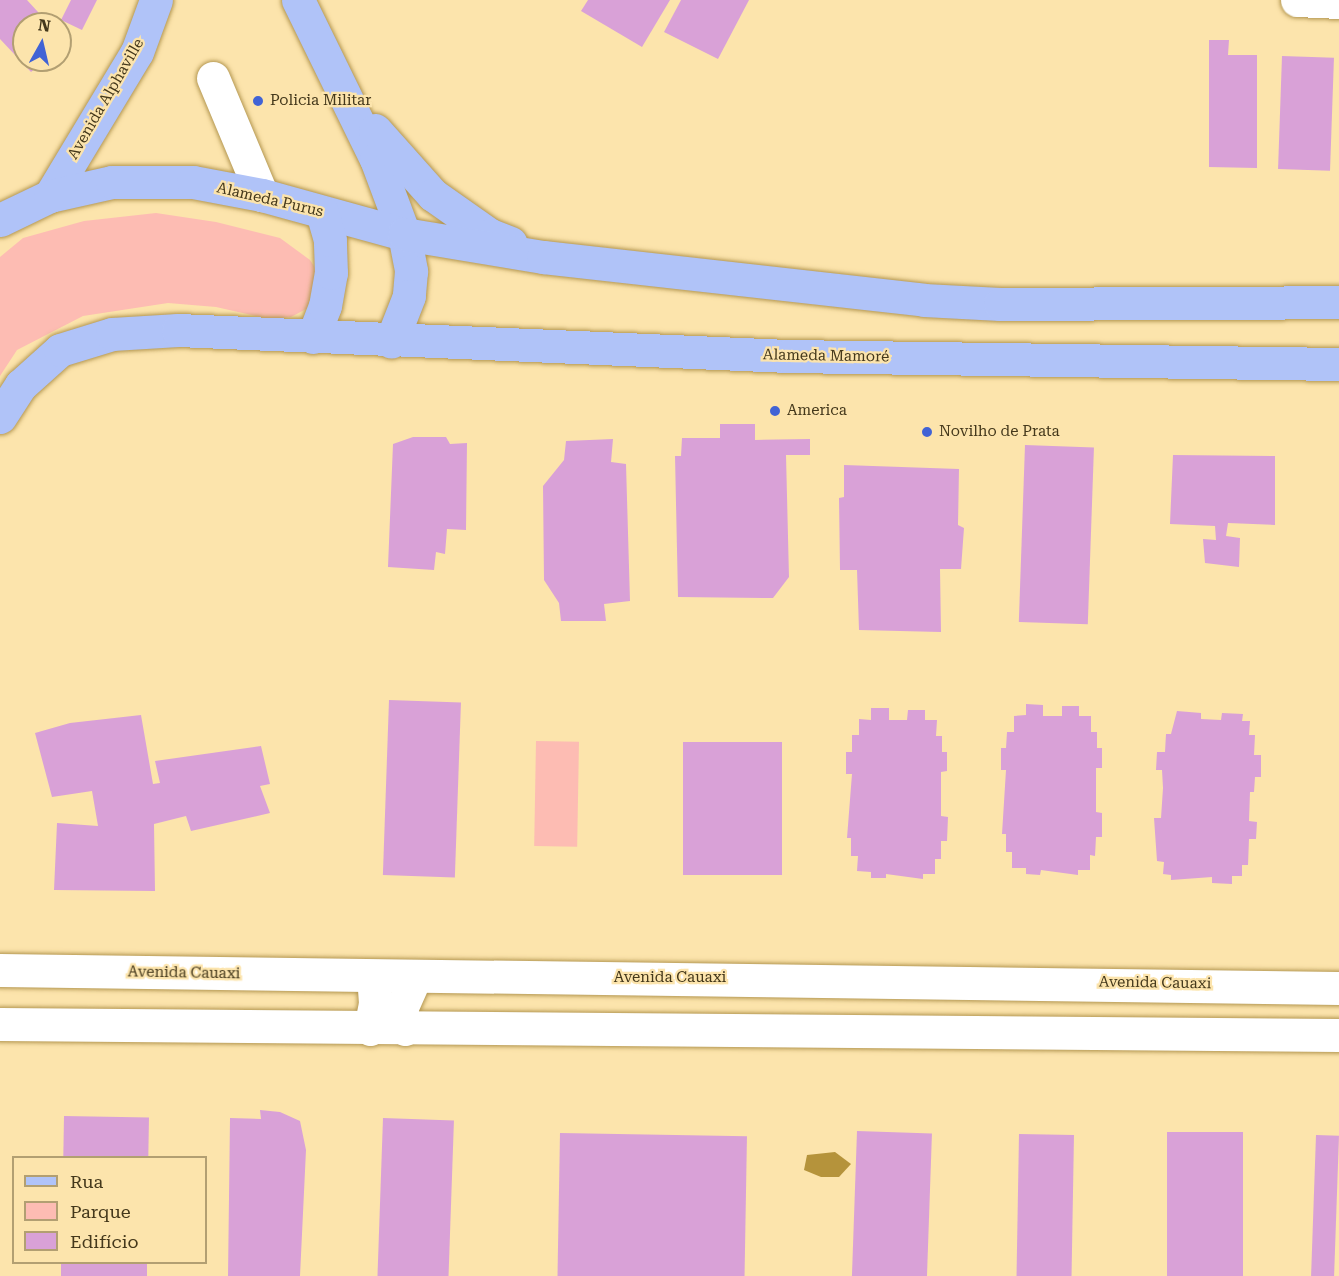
<!DOCTYPE html>
<html>
<head>
<meta charset="utf-8">
<style>
  body { margin:0 }
  #map { position:relative; width:1339px; height:1276px; overflow:hidden; background:#fce4ac; font-family:"Roboto Serif",serif }
  div>[style] { position:absolute }
  .green>* { inset:0; background:#fdbcb3; transform-origin:0 0 }
  .water>* { inset:0; background:#b5933b }
  .building>* { inset:0; background:#d9a1d7; transform-origin:0 0 }
  .roads { filter:drop-shadow(0 0 2px #b49751) drop-shadow(0 0 2px #b49751) }
  .minor>* { height:33px; margin:-16.5px; padding:0 16.5px; transform-origin:16.5px; border-radius:16.5px; background:#fff }
  .major>* { height:33px; margin:-16.5px; padding:0 16.5px; transform-origin:16.5px; border-radius:16.5px; background:#b0c3f8 }
  .dots>* { width:16px; height:16px; translate:-50% -50%; box-sizing:border-box; border:3px solid #fce4ac; border-radius:50% }
  span { translate:-50% -50%; white-space:nowrap; text-align:center; line-height:1.15; -webkit-text-stroke:4.5px #fce4ac; paint-order:stroke }
  .street-label { font-size:15px; color:#44381b }
  .poi-label { font-size:15px; color:#44381b }
  .left { translate:0 -50%; text-align:left }
  .legend { position:absolute; left:12px; top:1156px; width:195px; height:108px; box-sizing:border-box; background:#fce4ac; border:2px solid #b29f72; margin:0; padding:8px 10px; list-style:none; font-size:18px; color:#44381b }
  .legend li { display:flex; align-items:center; gap:12px; height:30px }
  .legend b { width:30px; border:2px solid #b29f72 }
  .north { position:absolute; left:12px; top:12px; width:60px; height:60px; box-sizing:border-box; background:#fce4ac; border:2px solid #b29f72; border-radius:50%; rotate:8deg; font-size:16px; font-weight:700; line-height:24px; text-align:center; color:#44381b }
  .north::after { content:''; display:block; margin:auto; width:21px; height:27px; background:#4163d5; clip-path:polygon(50% 0,100% 100%,50% 72%,0 100%) }
</style>
</head>
<body>
<div id="map">
  <div class="green">
    <i style="clip-path:polygon(156px 213px,216px 222px,280px 238px,310px 260px,316px 269px,308px 308px,291px 317px,270px 319px,216px 307px,168px 303px,83px 316px,17px 350px,0 376px,0 257px,23px 238px,84px 221px)"></i>
    <i style="left:536px;top:741px;width:43px;height:105px;rotate:1deg"></i>
  </div>
  <div class="water">
    <i style="clip-path:polygon(835px 1152px,851px 1164px,839px 1177px,821px 1177px,804px 1170px,807px 1155px)"></i>
  </div>
  <div class="building">
    <i style="clip-path:polygon(0 0,27px 0,49px 24px,24px 24px,24px 60px,45px 60px,31px 72px,0 39px)"></i>
    <i style="clip-path:polygon(71px 0,97px 0,82px 30px,61px 20px)"></i>
    <i style="clip-path:polygon(588px 0,670px 0,642px 47px,581px 11px)"></i>
    <i style="clip-path:polygon(681px 0,749px 0,718px 59px,664px 32px)"></i>
    <i style="clip-path:polygon(1209px 40px,1229px 40px,1228px 55px,1257px 55px,1257px 168px,1209px 167px)"></i>
    <i style="left:1282px;top:56px;width:52px;height:113px;rotate:2deg"></i>
    <i style="clip-path:polygon(720px 424px,755px 424px,755px 440px,810px 439px,810px 455px,786px 455px,789px 577px,773px 598px,678px 597px,675px 456px,681px 456px,682px 438px,720px 438px)"></i>
    <i style="clip-path:polygon(413px 437px,446px 437px,450px 444px,467px 443px,466px 530px,447px 529px,445px 554px,436px 552px,434px 570px,388px 567px,393px 444px)"></i>
    <i style="clip-path:polygon(613px 439px,611px 462px,626px 464px,630px 601px,604px 604px,606px 621px,561px 621px,559px 603px,544px 580px,543px 486px,564px 460px,566px 441px)"></i>
    <i style="left:1025px;top:445px;width:69px;height:177px;rotate:2deg"></i>
    <i style="clip-path:polygon(1173px 455px,1275px 456px,1275px 525px,1228px 523px,1226px 536px,1240px 538px,1239px 567px,1205px 563px,1203px 539px,1216px 540px,1215px 526px,1170px 524px)"></i>
    <i style="clip-path:polygon(844px 465px,959px 469px,958px 525px,964px 528px,961px 569px,940px 569px,941px 632px,859px 630px,857px 570px,840px 570px,839px 498px,844px 497px)"></i>
    <i style="left:389px;top:700px;width:72px;height:175px;rotate:2deg"></i>
    <i style="clip-path:polygon(1026px 704px,1043px 705px,1043px 716px,1062px 716px,1062px 706px,1079px 706px,1079px 716px,1091px 716px,1091px 732px,1097px 732px,1097px 748px,1102px 748px,1102px 768px,1096px 768px,1096px 812px,1102px 813px,1102px 837px,1096px 837px,1095px 856px,1090px 855px,1090px 870px,1078px 870px,1078px 875px,1041px 870px,1040px 875px,1026px 874px,1026px 868px,1012px 868px,1012px 852px,1006px 852px,1006px 834px,1002px 834px,1006px 770px,1001px 770px,1001px 748px,1006px 748px,1007px 732px,1014px 732px,1014px 716px,1026px 715px)"></i>
    <i style="clip-path:polygon(871px 708px,889px 708px,889px 720px,907px 720px,908px 710px,925px 710px,925px 720px,937px 720px,936px 736px,942px 736px,942px 752px,947px 752px,947px 771px,941px 772px,941px 816px,948px 817px,947px 841px,941px 841px,941px 859px,935px 859px,935px 874px,923px 874px,923px 879px,886px 874px,886px 878px,871px 878px,871px 872px,857px 871px,858px 856px,851px 856px,851px 838px,847px 838px,852px 774px,846px 774px,846px 752px,852px 752px,852px 735px,859px 735px,859px 719px,871px 720px)"></i>
    <i style="clip-path:polygon(1177px 711px,1201px 713px,1201px 719px,1221px 720px,1222px 713px,1243px 714px,1242px 721px,1250px 721px,1249px 735px,1255px 735px,1254px 755px,1261px 755px,1261px 777px,1255px 777px,1254px 792px,1250px 792px,1249px 821px,1257px 822px,1256px 839px,1249px 839px,1248px 865px,1242px 865px,1242px 876px,1232px 876px,1232px 884px,1212px 883px,1212px 877px,1171px 880px,1171px 875px,1163px 874px,1164px 862px,1157px 861px,1154px 818px,1161px 818px,1163px 788px,1162px 770px,1156px 770px,1157px 752px,1165px 752px,1166px 734px,1171px 734px)"></i>
    <i style="clip-path:polygon(141px 715px,153px 784px,160px 783px,155px 761px,261px 746px,270px 784px,260px 786px,270px 813px,191px 831px,186px 816px,154px 824px,155px 891px,54px 890px,57px 823px,98px 826px,92px 791px,52px 797px,35px 733px,70px 723px)"></i>
    <i style="left:782px;top:742px;width:133px;height:99px;rotate:90deg"></i>
    <i style="clip-path:polygon(260px 1110px,280px 1112px,300px 1121px,306px 1150px,300px 1276px,228px 1276px,230px 1118px,261px 1119px)"></i>
    <i style="left:64px;top:1116px;width:85px;height:42px;rotate:1deg"></i>
    <i style="left:383px;top:1118px;width:71px;height:158px;rotate:2deg"></i>
    <i style="left:857px;top:1131px;width:75px;height:145px;rotate:2deg"></i>
    <i style="left:1167px;top:1132px;width:76px;height:144px"></i>
    <i style="left:560px;top:1133px;width:187px;height:143px;rotate:1deg"></i>
    <i style="left:1019px;top:1134px;width:55px;height:142px;rotate:1deg"></i>
    <i style="left:1316px;top:1135px;width:23px;height:141px;rotate:2deg"></i>
    <i style="left:61px;top:1262px;width:86px;height:14px"></i>
  </div>
  <div class="roads">
    <div class="minor">
      <i style="left:1297px;top:0;width:42px;rotate:2.7deg"></i>
      <i style="left:213px;top:78px;width:127px;rotate:67.3deg"></i>
      <i style="left:0;top:970px;width:1339px;rotate:0.77deg"></i>
      <i style="left:0;top:1024px;width:1339px;rotate:0.47deg"></i>
      <i style="left:370px;top:1029px;width:26px;rotate:-79deg"></i>
      <i style="left:375px;top:1003px;width:27px;rotate:-94deg"></i>
      <i style="left:405px;top:1029px;width:20px;rotate:-101deg"></i>
      <i style="left:401px;top:1009px;width:36px;rotate:-66deg"></i>
    </div>
    <div class="major">
      <i style="left:298px;top:0;width:177px;rotate:63.9deg"></i>
      <i style="left:376px;top:159px;width:80px;rotate:69.5deg"></i>
      <i style="left:404px;top:234px;width:38px;rotate:79deg"></i>
      <i style="left:411px;top:271px;width:25px;rotate:95deg"></i>
      <i style="left:409px;top:296px;width:49px;rotate:111.4deg"></i>
      <i style="left:375px;top:130px;width:87px;rotate:48.3deg"></i>
      <i style="left:433px;top:195px;width:70px;rotate:35.1deg"></i>
      <i style="left:490px;top:235px;width:22px;rotate:21deg"></i>
      <i style="left:50px;top:196px;width:168px;rotate:-58.9deg"></i>
      <i style="left:137px;top:52px;width:55px;rotate:-69.9deg"></i>
      <i style="left:0;top:220px;width:55px;rotate:-25.6deg"></i>
      <i style="left:50px;top:196px;width:64px;rotate:-12.7deg"></i>
      <i style="left:112px;top:182px;width:81px"></i>
      <i style="left:193px;top:182px;width:70px;rotate:10.7deg"></i>
      <i style="left:262px;top:195px;width:147px;rotate:15.4deg"></i>
      <i style="left:404px;top:234px;width:141px;rotate:9.4deg"></i>
      <i style="left:543px;top:257px;width:383px;rotate:6.4deg"></i>
      <i style="left:924px;top:300px;width:76px;rotate:3deg"></i>
      <i style="left:1000px;top:304px;width:339px;rotate:-0.3deg"></i>
      <i style="left:313px;top:337px;width:33px;rotate:-69deg"></i>
      <i style="left:325px;top:306px;width:34px;rotate:-80deg"></i>
      <i style="left:331px;top:273px;width:33px;rotate:-92deg"></i>
      <i style="left:330px;top:240px;width:29px;rotate:-106deg"></i>
      <i style="left:0;top:417px;width:38px;rotate:-57deg"></i>
      <i style="left:21px;top:385px;width:52px;rotate:-41.9deg"></i>
      <i style="left:60px;top:350px;width:54px;rotate:-17.1deg"></i>
      <i style="left:112px;top:334px;width:66px;rotate:-3.5deg"></i>
      <i style="left:178px;top:330px;width:611px;rotate:2.44deg"></i>
      <i style="left:788px;top:356px;width:551px;rotate:0.83deg"></i>
    </div>
  </div>
  <div class="dots">
    <i style="left:258px;top:101px;background:#4163d5"></i>
    <i style="left:775px;top:411px;background:#4163d5"></i>
    <i style="left:927px;top:432px;background:#4163d5"></i>
  </div>
  <div class="street-label">
    <span style="left:106px;top:99px;rotate:-60deg">Avenida Alphaville</span>
    <span style="left:270px;top:200px;rotate:13deg">Alameda Purus</span>
    <span style="left:826px;top:356px;rotate:1deg">Alameda Mamoré</span>
    <span style="left:184px;top:973px;rotate:1deg">Avenida Cauaxi</span>
    <span style="left:670px;top:978px">Avenida Cauaxi</span>
    <span style="left:1155px;top:983px;rotate:1deg">Avenida Cauaxi</span>
  </div>
  <div class="poi-label">
    <span class="left" style="left:270px;top:101px">Policia Militar</span>
    <span class="left" style="left:787px;top:411px">America</span>
    <span class="left" style="left:939px;top:432px">Novilho de Prata</span>
  </div>
  <ul class="legend">
  <li><b style="height:8px;background:#b0c3f8"></b>Rua</li>
  <li><b style="height:16px;background:#fdbcb3"></b>Parque</li>
  <li><b style="height:16px;background:#d9a1d7"></b>Edifício</li>
  </ul>
  <div class="north">N</div>
</div>
</body>
</html>
